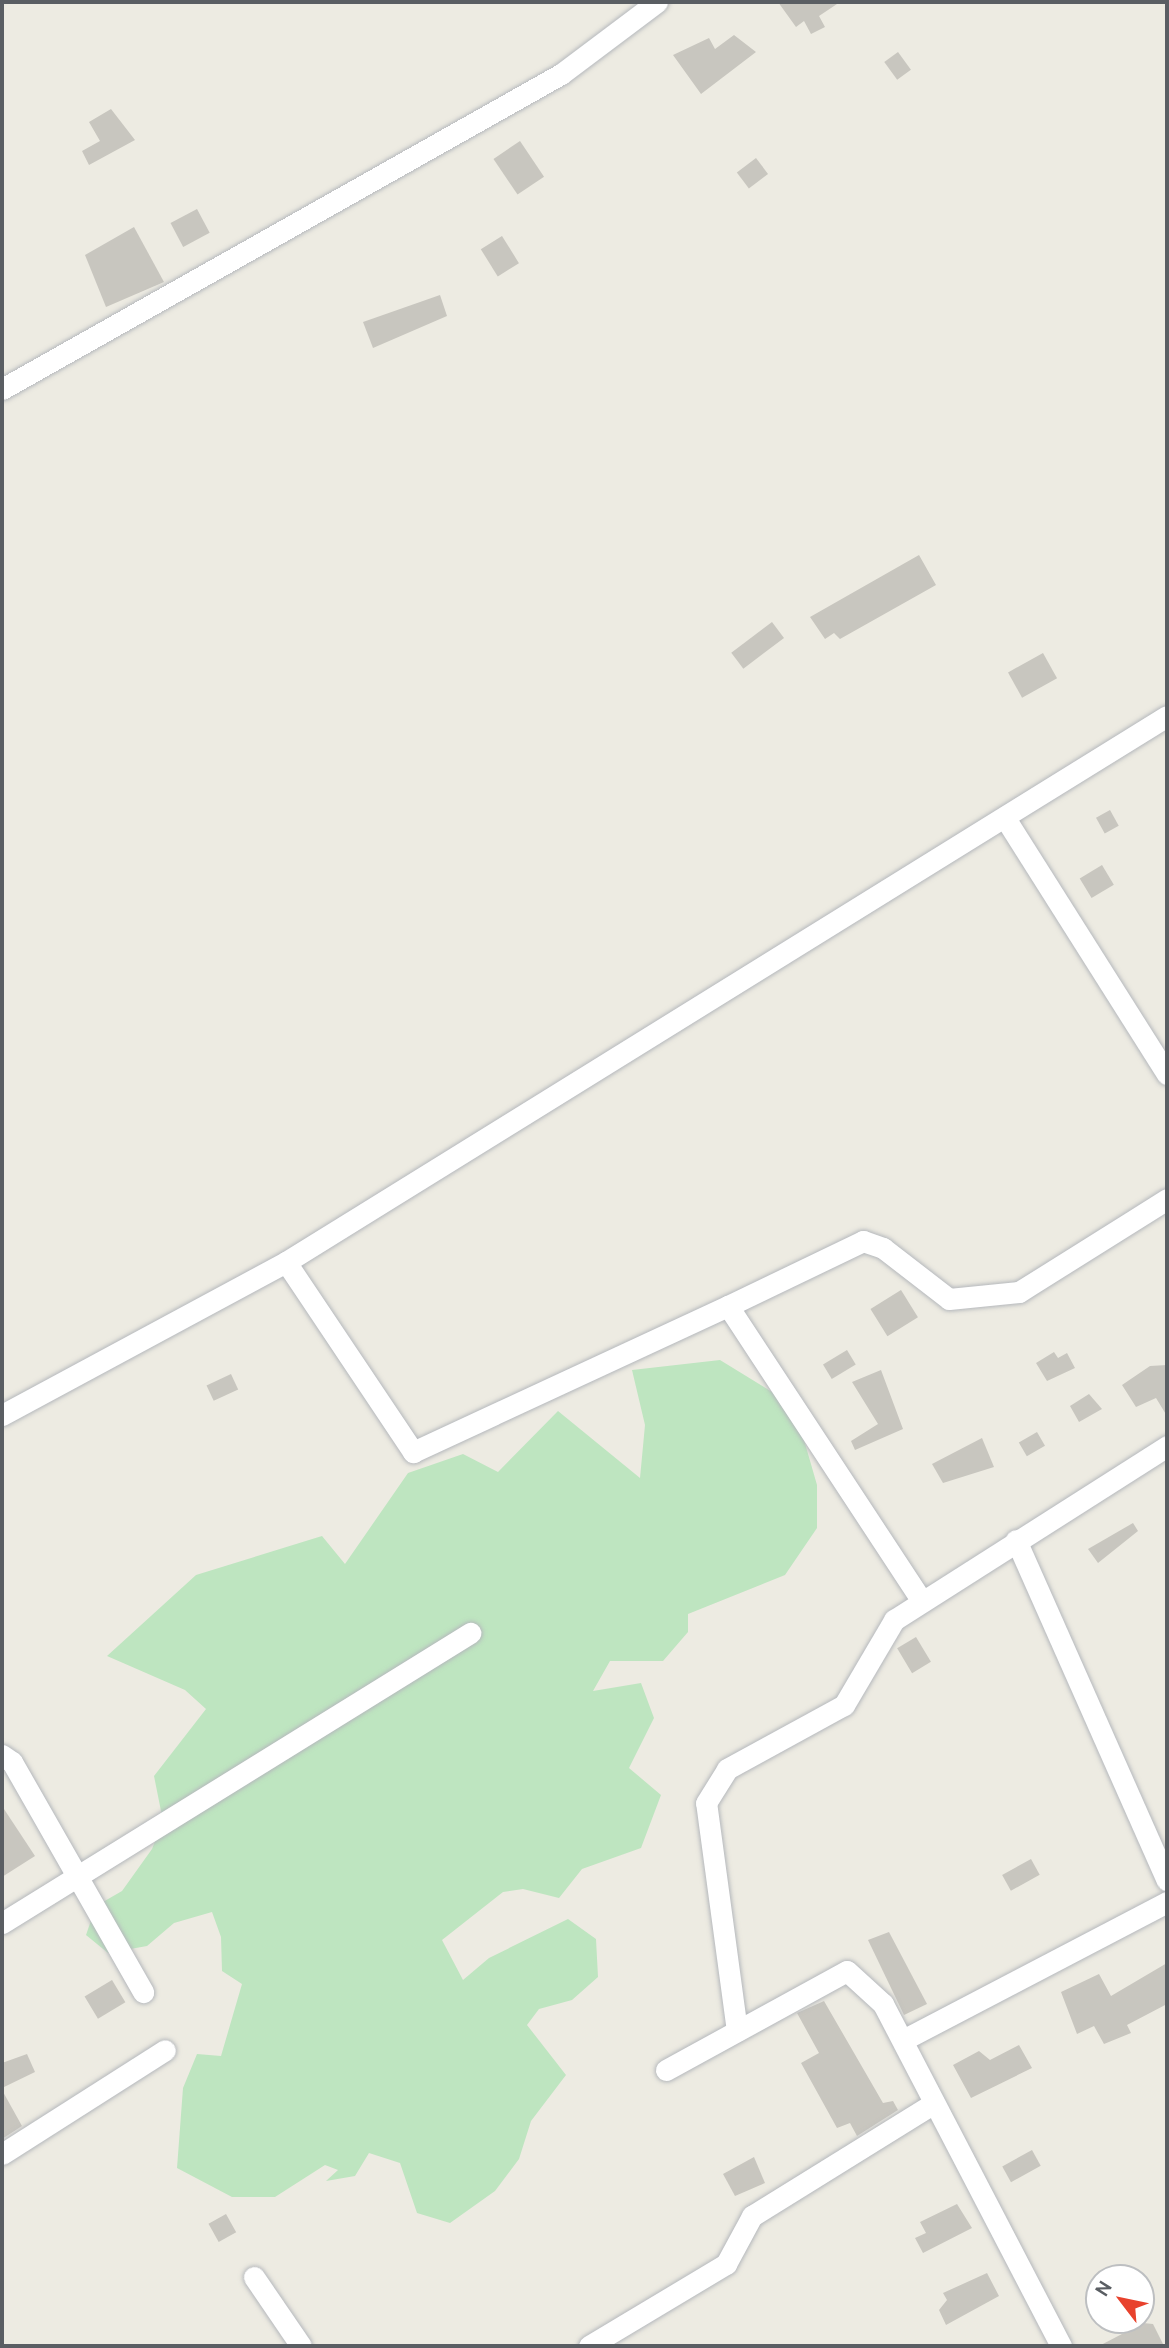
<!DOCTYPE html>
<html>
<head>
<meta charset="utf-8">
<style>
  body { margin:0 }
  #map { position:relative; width:1169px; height:2348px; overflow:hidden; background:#edebe2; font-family:Cabin,sans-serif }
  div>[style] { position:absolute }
  .green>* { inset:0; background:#bee5c0 }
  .building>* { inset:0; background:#c8c6bf; transform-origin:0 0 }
  .roads { filter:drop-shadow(0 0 2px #b5b8bc) drop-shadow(0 0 2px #b5b8bc) }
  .minor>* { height:21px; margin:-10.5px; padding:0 10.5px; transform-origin:10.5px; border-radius:10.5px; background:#fff }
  span { translate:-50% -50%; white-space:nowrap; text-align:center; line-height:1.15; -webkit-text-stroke:6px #fff; paint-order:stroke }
  .frame { position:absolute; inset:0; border:4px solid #5a5e63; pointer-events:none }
  .north { position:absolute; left:1085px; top:2264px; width:70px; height:70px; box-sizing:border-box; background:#fff; border:2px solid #bdbfc1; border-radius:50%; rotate:302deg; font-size:19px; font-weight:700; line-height:28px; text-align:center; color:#5a5e63 }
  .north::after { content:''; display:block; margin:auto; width:24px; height:32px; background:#e8422d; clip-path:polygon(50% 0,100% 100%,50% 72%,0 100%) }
</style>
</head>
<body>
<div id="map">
  <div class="green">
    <i style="clip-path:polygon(720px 1360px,772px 1392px,800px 1426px,817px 1485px,817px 1528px,785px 1575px,688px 1614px,688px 1632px,663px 1661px,610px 1661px,593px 1691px,641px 1683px,654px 1718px,629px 1768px,661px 1795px,641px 1848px,582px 1869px,559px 1898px,523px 1889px,503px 1892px,442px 1940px,463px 1980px,489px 1958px,568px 1919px,596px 1939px,598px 1977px,572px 2000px,539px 2009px,527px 2025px,566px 2075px,531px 2121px,519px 2159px,495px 2191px,450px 2223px,417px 2213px,400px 2163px,369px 2153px,355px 2176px,326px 2181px,338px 2170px,325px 2165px,275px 2197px,232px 2197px,177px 2168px,183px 2088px,197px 2054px,221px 2056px,242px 1984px,222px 1971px,221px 1937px,212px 1912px,174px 1923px,147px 1946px,108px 1953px,86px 1935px,96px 1906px,122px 1891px,152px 1849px,163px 1821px,154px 1776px,206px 1709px,185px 1690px,107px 1656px,196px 1575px,322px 1536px,345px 1564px,408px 1473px,463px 1454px,498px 1472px,558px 1411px,640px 1478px,645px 1425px,632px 1370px)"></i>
  </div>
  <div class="building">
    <i style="clip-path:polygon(778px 2px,840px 2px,819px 16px,825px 27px,811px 34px,804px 21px,796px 27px)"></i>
    <i style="clip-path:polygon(734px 35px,756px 52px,701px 94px,673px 55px,709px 38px,715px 49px)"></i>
    <i style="left:898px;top:52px;width:22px;height:17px;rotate:54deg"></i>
    <i style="clip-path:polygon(111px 109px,135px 140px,89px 165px,82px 151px,100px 141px,89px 122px)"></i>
    <i style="left:520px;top:141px;width:43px;height:32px;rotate:56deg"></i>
    <i style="left:756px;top:158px;width:20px;height:24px;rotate:53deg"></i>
    <i style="left:197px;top:209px;width:27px;height:30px;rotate:62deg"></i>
    <i style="clip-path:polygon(134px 227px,164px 282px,106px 307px,85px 255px)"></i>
    <i style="left:502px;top:236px;width:32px;height:25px;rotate:58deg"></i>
    <i style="clip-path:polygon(440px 295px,447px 316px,373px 348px,363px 322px)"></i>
    <i style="clip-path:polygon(919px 555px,936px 585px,840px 639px,834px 633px,825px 639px,810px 617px)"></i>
    <i style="left:772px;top:622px;width:20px;height:51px;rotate:53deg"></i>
    <i style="left:1043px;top:653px;width:29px;height:40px;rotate:61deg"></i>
    <i style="left:1110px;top:810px;width:18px;height:16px;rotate:61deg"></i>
    <i style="left:1102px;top:865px;width:23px;height:26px;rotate:59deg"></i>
    <i style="left:901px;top:1290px;width:32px;height:36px;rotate:58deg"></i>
    <i style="left:847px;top:1350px;width:17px;height:28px;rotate:59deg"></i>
    <i style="clip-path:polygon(1054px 1352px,1058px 1358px,1067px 1353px,1075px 1368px,1047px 1381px,1036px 1363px)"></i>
    <i style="clip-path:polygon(1167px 1365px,1167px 1416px,1156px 1398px,1136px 1407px,1122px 1385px,1150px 1366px)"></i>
    <i style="clip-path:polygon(881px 1370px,903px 1429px,855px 1450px,851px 1441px,878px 1424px,852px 1382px)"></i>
    <i style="left:231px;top:1374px;width:17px;height:27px;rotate:65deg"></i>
    <i style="clip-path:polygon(1089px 1394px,1102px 1409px,1079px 1422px,1070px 1406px)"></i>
    <i style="left:1037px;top:1432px;width:16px;height:21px;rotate:60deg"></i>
    <i style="clip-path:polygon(982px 1438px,994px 1467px,943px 1483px,932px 1464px)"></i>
    <i style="clip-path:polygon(1133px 1523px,1138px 1531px,1098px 1563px,1088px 1549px)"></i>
    <i style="left:916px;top:1637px;width:29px;height:22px;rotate:59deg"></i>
    <i style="clip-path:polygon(2px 1806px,35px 1856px,2px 1877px)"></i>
    <i style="left:1031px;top:1859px;width:18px;height:33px;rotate:61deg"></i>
    <i style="clip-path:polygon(889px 1932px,927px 2004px,904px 2015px,868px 1940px)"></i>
    <i style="clip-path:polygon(1167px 1963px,1167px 2004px,1127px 2025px,1131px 2033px,1104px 2044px,1094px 2026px,1077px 2034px,1061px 1992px,1099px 1974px,1111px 1996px)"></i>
    <i style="left:112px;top:1980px;width:26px;height:32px;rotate:59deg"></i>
    <i style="clip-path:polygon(824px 2001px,883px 2103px,893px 2101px,898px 2110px,857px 2136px,850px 2123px,837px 2128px,801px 2063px,819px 2053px,797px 2013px)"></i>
    <i style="clip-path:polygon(1019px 2045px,1032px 2068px,971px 2098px,953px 2065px,979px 2051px,990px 2060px)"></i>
    <i style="clip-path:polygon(27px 2054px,35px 2072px,2px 2088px,2px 2063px)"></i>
    <i style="clip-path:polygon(2px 2090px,22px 2126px,2px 2139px)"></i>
    <i style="left:1032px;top:2150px;width:18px;height:34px;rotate:61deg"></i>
    <i style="clip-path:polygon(754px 2157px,765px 2183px,735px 2196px,723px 2174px)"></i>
    <i style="clip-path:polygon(957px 2204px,972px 2228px,923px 2253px,915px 2238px,926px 2233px,920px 2222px)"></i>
    <i style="left:226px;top:2214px;width:21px;height:20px;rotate:61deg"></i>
    <i style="clip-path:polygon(987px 2273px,999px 2296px,946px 2325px,939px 2310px,947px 2300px,943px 2293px)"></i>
    <i style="clip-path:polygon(1143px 2323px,1153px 2324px,1164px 2346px,1099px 2346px)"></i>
  </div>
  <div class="roads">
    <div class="minor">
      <i style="left:2px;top:389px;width:642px;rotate:-29.4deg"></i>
      <i style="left:561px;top:74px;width:120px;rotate:-36.9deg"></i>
      <i style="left:1005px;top:818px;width:303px;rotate:57.7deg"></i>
      <i style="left:286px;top:1262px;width:229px;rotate:56.2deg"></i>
      <i style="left:413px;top:1452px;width:347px;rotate:-24.9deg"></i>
      <i style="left:728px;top:1306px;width:353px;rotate:56.7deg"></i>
      <i style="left:728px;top:1306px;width:150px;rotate:-25.7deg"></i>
      <i style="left:863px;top:1241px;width:21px;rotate:19deg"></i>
      <i style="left:883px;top:1248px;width:83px;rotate:37.7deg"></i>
      <i style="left:949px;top:1299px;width:70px;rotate:-5.7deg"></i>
      <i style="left:1019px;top:1292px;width:175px;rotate:-32.1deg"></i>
      <i style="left:2px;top:1415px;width:323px;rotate:-28.3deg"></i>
      <i style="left:286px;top:1262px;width:1036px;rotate:-31.79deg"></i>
      <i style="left:1016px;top:1540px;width:372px;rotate:66.1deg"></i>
      <i style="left:2px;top:1755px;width:12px;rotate:35deg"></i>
      <i style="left:12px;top:1762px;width:265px;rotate:60.3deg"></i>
      <i style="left:2px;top:1923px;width:551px;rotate:-31.78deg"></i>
      <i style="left:737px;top:2031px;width:230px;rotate:-97.7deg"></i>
      <i style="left:706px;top:1803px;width:40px;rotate:-58deg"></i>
      <i style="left:727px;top:1769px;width:133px;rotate:-28.7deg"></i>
      <i style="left:844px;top:1705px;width:99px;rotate:-59.5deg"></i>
      <i style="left:894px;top:1620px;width:324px;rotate:-32.5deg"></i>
      <i style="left:903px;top:2040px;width:298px;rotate:-27.6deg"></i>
      <i style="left:666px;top:2070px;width:206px;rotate:-28.7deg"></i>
      <i style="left:847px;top:1971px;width:49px;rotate:42.5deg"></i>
      <i style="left:883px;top:2004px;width:386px;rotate:62.5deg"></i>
      <i style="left:2px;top:2154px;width:193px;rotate:-32.5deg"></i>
      <i style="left:254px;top:2277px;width:83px;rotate:55.7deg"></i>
      <i style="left:589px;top:2346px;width:160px;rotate:-30.9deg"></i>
      <i style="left:726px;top:2264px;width:55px;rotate:-61.6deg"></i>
      <i style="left:752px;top:2216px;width:214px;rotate:-31.8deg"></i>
    </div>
  </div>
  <div class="frame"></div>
  <div class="north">N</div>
</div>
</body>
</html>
